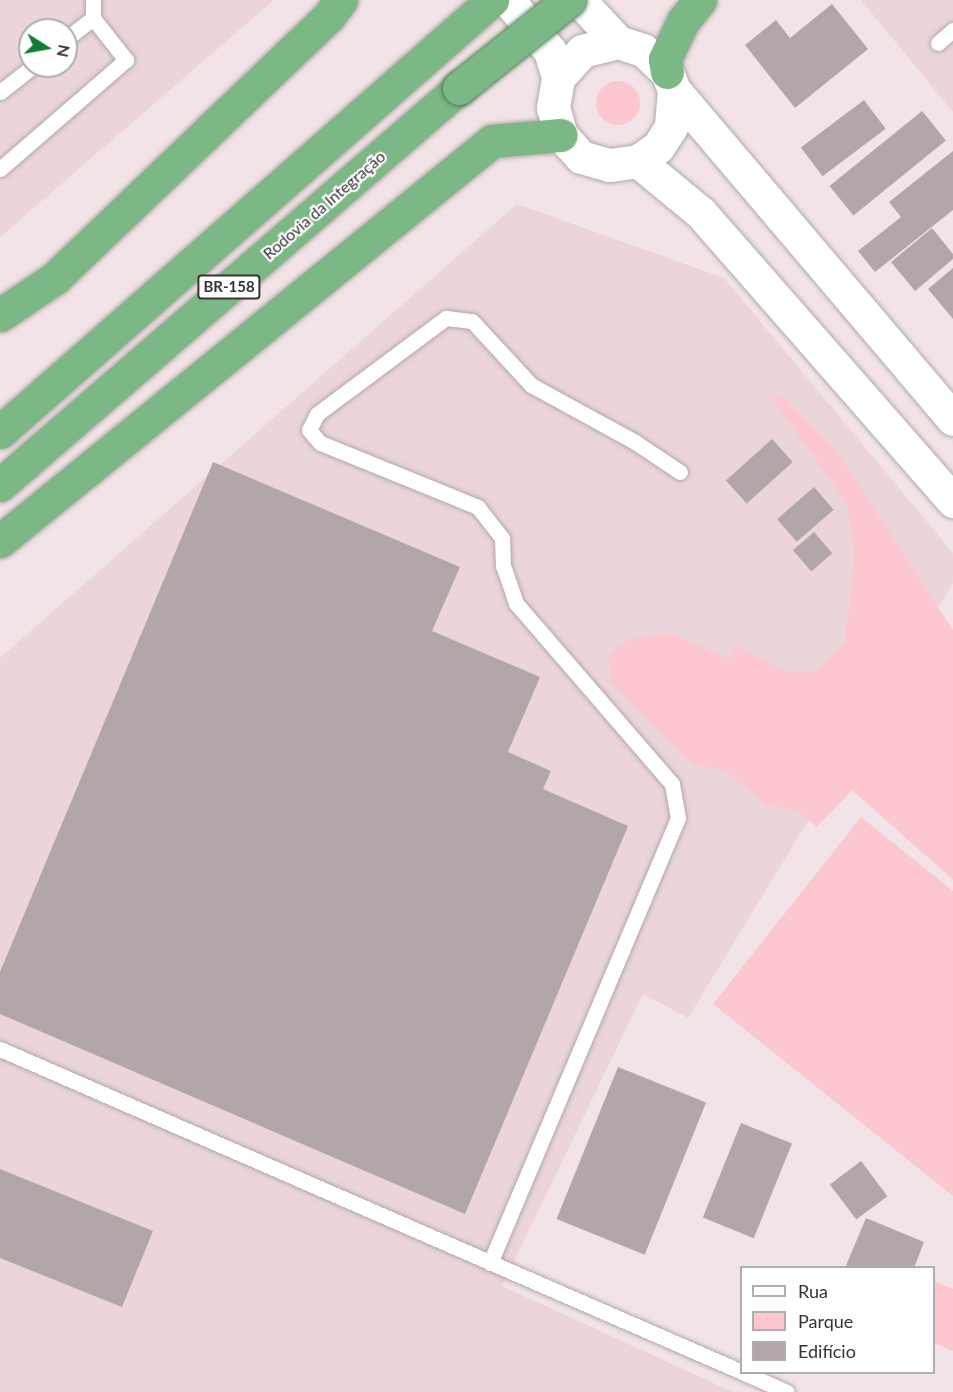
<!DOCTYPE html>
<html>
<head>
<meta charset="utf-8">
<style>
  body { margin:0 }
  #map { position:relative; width:953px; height:1392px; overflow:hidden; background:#f2e4e6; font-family:Lato,sans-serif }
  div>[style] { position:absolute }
  .built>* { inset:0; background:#ebd5d8 }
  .green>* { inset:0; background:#fdc7cf }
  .round { border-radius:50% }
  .building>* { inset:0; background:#b3a6a8; transform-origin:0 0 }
  .roads { filter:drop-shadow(0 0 2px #b4a8a9) drop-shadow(0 0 2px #b4a8a9) }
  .service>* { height:15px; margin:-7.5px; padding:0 7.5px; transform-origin:7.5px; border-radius:7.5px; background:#fff }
  .tertiary>* { height:33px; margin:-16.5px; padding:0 16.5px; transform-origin:16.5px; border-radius:16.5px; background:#fff }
  .trunk>* { height:33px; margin:-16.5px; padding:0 16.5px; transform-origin:16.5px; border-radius:16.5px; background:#7bb886 }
  .bridges { filter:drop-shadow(0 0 2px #4e7e55) drop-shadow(0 0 2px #4e7e55) }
  .trunk-bridge>* { height:33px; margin:-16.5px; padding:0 16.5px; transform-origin:16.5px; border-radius:16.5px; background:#7bb886 }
  span { translate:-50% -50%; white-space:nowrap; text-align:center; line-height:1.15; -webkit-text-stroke:4.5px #fff; paint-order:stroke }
  .shield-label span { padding:2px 4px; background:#fff; border:2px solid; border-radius:4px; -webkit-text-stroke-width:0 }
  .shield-label { font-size:15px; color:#383233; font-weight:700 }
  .street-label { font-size:16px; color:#383233 }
  .legend { position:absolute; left:740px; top:1266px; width:195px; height:108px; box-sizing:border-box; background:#fff; border:2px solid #afadad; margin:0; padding:8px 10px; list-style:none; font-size:18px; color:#383233 }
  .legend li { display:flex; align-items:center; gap:12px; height:30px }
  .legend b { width:30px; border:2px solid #afadad }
  .north { position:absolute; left:18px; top:18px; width:60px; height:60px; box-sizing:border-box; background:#fff; border:2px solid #afadad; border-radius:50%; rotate:101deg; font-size:16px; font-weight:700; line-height:24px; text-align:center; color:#383233 }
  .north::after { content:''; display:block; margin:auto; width:21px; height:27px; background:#0f7d33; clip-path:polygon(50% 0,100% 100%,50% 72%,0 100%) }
</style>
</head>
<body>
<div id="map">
  <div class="built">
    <i style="clip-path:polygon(evenodd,0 0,274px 0,0 237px,0 0,30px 30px,66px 30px,66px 66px,30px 66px,30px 30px)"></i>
    <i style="clip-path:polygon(861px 0,953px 0,953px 112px)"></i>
    <i style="clip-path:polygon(517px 204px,724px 278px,953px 553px,953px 583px,688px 1018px,643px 994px,502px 1286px,733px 1392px,0 1392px,0 658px)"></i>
  </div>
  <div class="green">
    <i class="round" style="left:596px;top:81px;width:44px;height:44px"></i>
    <i style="clip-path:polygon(771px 397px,785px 398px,835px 449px,953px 630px,953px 880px,852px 790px,817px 827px,796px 810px,767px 805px,724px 770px,694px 765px,611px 683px,608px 656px,630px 639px,669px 633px,729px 659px,737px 646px,787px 672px,815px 672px,845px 642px,855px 555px,847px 503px)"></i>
    <i style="clip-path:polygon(861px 817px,953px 891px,953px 1196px,713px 1004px)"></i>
    <i style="clip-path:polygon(934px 1281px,953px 1289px,953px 1351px,934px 1343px)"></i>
  </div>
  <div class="building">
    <i style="clip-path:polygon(832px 4px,868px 49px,795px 108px,745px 45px,776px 20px,790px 38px)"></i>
    <i style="left:864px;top:100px;width:36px;height:79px;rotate:53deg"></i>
    <i style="left:922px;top:111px;width:38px;height:119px;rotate:51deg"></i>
    <i style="clip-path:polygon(953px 151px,953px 210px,875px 272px,858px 251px,901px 217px,889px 202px)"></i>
    <i style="clip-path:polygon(932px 228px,953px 254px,953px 259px,915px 291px,891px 262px)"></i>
    <i style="clip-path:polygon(953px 268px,953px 319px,928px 289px)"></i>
    <i style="left:772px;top:439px;width:31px;height:62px;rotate:48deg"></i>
    <i style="clip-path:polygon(213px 462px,460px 567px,432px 631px,540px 677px,508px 752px,551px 771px,543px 789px,628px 826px,465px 1214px,0 1014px,0 972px)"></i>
    <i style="left:814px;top:487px;width:30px;height:49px;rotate:49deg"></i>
    <i style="left:814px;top:532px;width:28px;height:28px;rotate:49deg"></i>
    <i style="left:618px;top:1067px;width:95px;height:164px;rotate:22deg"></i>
    <i style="left:741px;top:1123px;width:55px;height:102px;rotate:22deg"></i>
    <i style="left:861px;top:1161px;width:44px;height:39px;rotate:53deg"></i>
    <i style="clip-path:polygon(0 1169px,153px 1231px,122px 1307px,0 1258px)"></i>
    <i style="clip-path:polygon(866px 1218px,924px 1242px,914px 1268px,845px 1268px)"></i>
  </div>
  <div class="roads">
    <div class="service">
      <i style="left:66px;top:39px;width:34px;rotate:-38deg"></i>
      <i style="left:93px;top:18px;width:18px;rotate:-90deg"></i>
      <i style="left:938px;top:43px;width:20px;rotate:-41deg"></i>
      <i style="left:0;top:92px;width:42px;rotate:-38.2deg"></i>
      <i style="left:0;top:169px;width:167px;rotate:-40.9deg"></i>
      <i style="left:126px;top:60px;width:53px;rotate:-128.2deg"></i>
      <i style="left:0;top:1049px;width:809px;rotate:23.52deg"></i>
      <i style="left:490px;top:1263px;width:483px;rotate:-67.1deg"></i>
      <i style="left:678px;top:818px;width:35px;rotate:-100deg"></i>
      <i style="left:672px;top:784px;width:239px;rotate:-130.8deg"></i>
      <i style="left:516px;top:603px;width:39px;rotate:-109deg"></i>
      <i style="left:503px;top:566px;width:28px;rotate:-92deg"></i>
      <i style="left:502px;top:538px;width:39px;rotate:-128deg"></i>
      <i style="left:478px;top:507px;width:170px;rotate:-157.9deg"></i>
      <i style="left:320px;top:443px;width:17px;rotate:-130deg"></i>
      <i style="left:309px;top:430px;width:18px;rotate:-63deg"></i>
      <i style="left:317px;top:414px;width:161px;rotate:-36.7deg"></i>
      <i style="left:446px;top:318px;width:26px;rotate:7deg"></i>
      <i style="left:472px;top:321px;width:87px;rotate:47.3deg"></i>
      <i style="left:531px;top:385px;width:119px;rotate:28.7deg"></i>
      <i style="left:635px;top:442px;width:54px;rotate:33.7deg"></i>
      <i style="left:742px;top:1372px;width:49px;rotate:24deg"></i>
    </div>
    <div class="tertiary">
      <i style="left:508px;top:0;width:66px;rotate:50.5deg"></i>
      <i style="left:550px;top:51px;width:28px;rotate:73deg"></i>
      <i style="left:579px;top:0;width:57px;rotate:47.1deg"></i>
      <i style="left:674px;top:90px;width:37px;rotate:95deg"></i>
      <i style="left:671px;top:127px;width:24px;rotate:123deg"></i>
      <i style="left:658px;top:147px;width:24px;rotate:145deg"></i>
      <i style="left:638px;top:161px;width:29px;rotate:172deg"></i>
      <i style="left:609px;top:165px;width:29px;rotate:-164deg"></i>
      <i style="left:581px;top:157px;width:30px;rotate:-132deg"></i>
      <i style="left:561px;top:135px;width:29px;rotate:-106deg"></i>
      <i style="left:553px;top:107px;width:29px;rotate:-80deg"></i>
      <i style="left:558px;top:78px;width:36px;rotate:-48deg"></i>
      <i style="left:582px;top:51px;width:37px;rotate:-14deg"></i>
      <i style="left:618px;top:42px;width:26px;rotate:18deg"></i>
      <i style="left:643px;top:50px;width:33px;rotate:43deg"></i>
      <i style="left:667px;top:72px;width:19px;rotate:69deg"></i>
      <i style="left:674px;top:90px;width:431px;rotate:49.7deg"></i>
      <i style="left:638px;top:161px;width:82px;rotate:39.5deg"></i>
      <i style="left:701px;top:213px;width:383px;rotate:48.8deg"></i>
    </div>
    <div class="trunk">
      <i style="left:667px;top:72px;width:13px;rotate:-99deg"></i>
      <i style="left:665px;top:59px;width:42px;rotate:-64.7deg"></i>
      <i style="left:683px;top:21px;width:27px;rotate:-51deg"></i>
      <i style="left:0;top:315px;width:66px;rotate:-33.9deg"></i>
      <i style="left:55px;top:278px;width:379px;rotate:-43.7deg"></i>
      <i style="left:329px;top:16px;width:20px;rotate:-53deg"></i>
      <i style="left:0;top:432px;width:655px;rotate:-41.28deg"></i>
      <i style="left:0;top:485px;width:607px;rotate:-40.86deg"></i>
      <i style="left:0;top:541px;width:634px;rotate:-39.11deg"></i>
      <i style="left:492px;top:141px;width:69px;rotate:-5deg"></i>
    </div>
  </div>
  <div class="bridges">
    <div class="trunk-bridge">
      <i style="left:459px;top:88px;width:141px;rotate:-38.7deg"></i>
    </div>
  </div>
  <div class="shield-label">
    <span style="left:229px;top:287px">BR-158</span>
  </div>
  <div class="street-label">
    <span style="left:324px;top:205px;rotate:-41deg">Rodovia da Integração</span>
  </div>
  <ul class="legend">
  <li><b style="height:8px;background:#fff"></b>Rua</li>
  <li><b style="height:16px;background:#fdc7cf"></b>Parque</li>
  <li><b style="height:16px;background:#b3a6a8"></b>Edifício</li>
  </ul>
  <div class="north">N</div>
</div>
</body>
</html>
